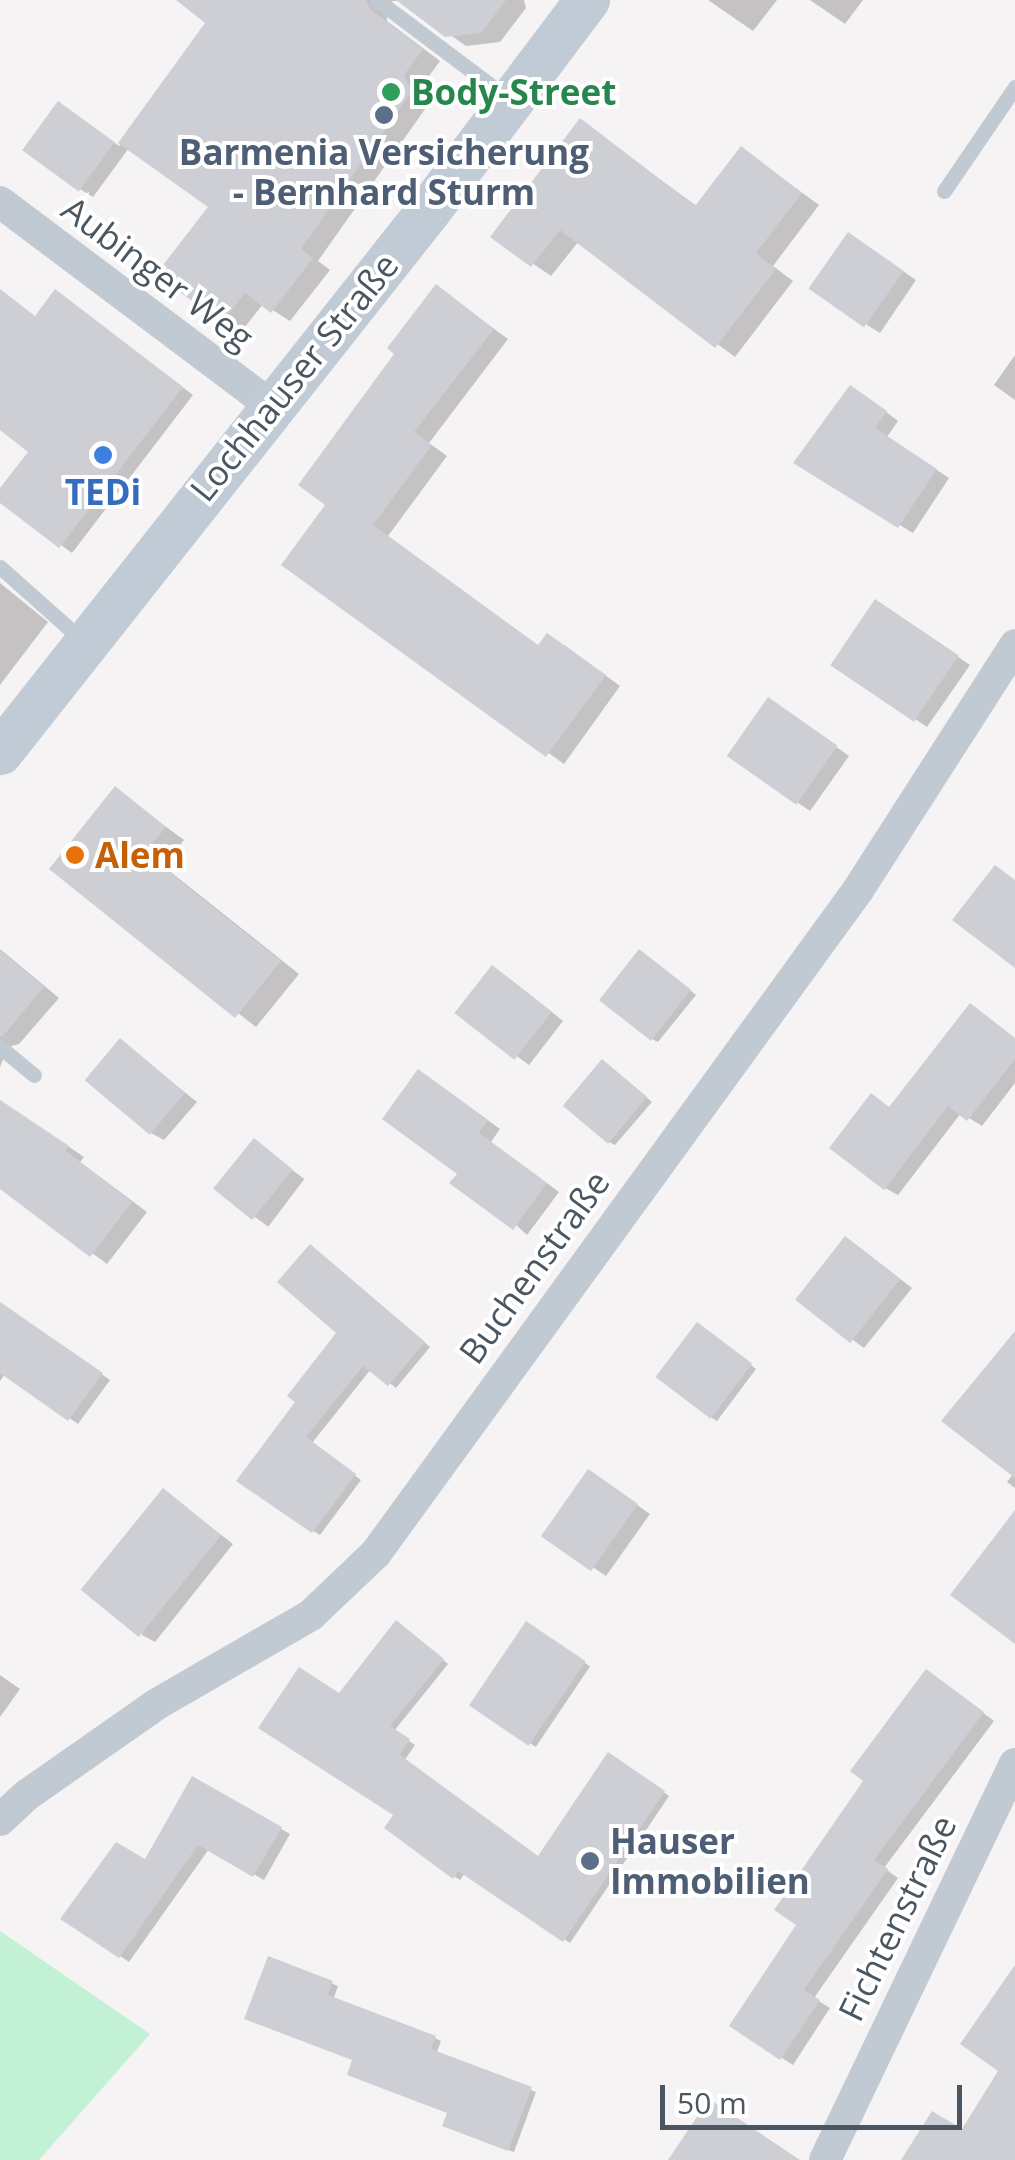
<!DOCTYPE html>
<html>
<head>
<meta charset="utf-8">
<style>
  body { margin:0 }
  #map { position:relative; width:1015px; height:2160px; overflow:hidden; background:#f5f3f3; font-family:"Open Sans",sans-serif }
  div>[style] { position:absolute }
  .green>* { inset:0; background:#c3f1d5 }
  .shadow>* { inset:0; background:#0003; transform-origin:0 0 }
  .building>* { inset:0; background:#cdcfd5; transform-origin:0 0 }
  .lane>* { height:15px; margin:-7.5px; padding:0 7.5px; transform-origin:7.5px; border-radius:7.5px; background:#c1cad2 }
  .street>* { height:32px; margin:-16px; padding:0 16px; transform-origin:16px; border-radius:16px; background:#c1cad2 }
  .secondary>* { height:45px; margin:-22.5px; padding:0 22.5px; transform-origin:22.5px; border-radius:22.5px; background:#c1cbd6 }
  .dots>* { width:28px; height:28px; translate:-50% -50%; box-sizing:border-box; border:5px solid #fff; border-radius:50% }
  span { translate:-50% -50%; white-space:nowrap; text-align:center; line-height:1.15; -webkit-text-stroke:8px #fff; paint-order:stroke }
  .leisure-label { font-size:35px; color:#27864d; font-weight:700 }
  .left { translate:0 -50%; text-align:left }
  .service-label { font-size:35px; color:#4e5e75; font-weight:700 }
  .street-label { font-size:35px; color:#4a5661 }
  .shop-label { font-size:35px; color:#366cbe; font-weight:700 }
  .food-label { font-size:35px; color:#c56008; font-weight:700 }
  .scale { position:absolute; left:660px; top:2085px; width:302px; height:45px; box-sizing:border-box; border:5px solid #4a5661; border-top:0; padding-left:12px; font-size:30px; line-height:35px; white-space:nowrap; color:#4a5661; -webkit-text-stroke:8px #fff; paint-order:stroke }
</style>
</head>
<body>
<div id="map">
  <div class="green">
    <i style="clip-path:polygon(0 1931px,150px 2034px,39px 2160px,0 2160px)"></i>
  </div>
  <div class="shadow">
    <i style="clip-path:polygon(181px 0,524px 0,526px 8px,500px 42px,466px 46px,401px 0,386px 2px,387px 21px,440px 61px,421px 87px,430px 102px,318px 261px,330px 270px,290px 321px,263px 304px,241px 332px,160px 274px,211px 207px,129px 148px,93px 197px,80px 189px,72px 112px,119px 146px,209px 22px)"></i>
    <i style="clip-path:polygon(708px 0,777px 0,753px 31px)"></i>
    <i style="clip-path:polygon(810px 0,863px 0,845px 24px)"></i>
    <i style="clip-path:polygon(581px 122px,698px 207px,742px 149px,819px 205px,773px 266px,793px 281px,735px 357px,579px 241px,551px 276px,493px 236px)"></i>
    <i style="clip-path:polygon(862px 243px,916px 280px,880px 333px,867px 325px)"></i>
    <i style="clip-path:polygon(437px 287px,508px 339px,429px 443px,447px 456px,388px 536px,540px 647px,564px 645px,620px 686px,564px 764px,285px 565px,329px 504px,398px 354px)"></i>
    <i style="clip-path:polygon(0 290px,36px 318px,56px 292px,193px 395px,72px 553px,0 500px,0 492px,32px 451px,0 427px)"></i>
    <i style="clip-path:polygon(1015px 355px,1015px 400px,994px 385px)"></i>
    <i style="clip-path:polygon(864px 395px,898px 421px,887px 437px,949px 478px,913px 533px,797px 462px)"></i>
    <i style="clip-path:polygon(0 583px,48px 622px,0 685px)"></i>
    <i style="clip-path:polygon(889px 609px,970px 665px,927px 727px,833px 664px)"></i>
    <i style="clip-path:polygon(782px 708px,849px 756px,810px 811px,730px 756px)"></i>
    <i style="clip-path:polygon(116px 790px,184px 840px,163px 866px,299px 974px,256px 1027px,52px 868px)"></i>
    <i style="clip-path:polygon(0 949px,59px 998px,19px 1044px,8px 1047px,0 1067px)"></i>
    <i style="clip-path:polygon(646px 956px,696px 995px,658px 1042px,652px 1039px)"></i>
    <i style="clip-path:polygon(506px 976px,563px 1021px,529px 1065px,458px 1013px)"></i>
    <i style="clip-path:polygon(1015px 1038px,1015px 1083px,982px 1126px,961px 1113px,898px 1195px,885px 1188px,872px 1096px,891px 1109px)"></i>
    <i style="clip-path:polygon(121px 1042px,197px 1102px,164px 1140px,151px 1133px)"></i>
    <i style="clip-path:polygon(609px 1066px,652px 1102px,615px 1145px,609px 1142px)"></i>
    <i style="clip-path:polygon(432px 1080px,500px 1129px,491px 1142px,559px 1192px,527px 1235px,460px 1173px)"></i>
    <i style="clip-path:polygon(0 1100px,84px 1157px,80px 1162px,147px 1212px,107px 1264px,0 1185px)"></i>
    <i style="left:254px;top:1141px;width:63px;height:60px;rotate:37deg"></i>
    <i style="clip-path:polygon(859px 1247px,912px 1288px,864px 1348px,798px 1300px)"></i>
    <i style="clip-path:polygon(317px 1251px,430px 1347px,396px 1388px,371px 1369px,312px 1443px,361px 1480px,320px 1535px,313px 1531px,298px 1401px,339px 1333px)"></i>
    <i style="clip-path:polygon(0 1303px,110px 1380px,78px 1424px,5px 1374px,0 1381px)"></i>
    <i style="clip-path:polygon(704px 1329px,756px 1369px,717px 1421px,712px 1418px)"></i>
    <i style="clip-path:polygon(1015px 1335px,1015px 1488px,1007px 1482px,1013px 1474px)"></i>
    <i style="clip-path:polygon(601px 1480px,650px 1514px,606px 1576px,544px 1535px)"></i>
    <i style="clip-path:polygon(164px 1491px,233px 1544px,155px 1642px,142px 1635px)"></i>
    <i style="left:527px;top:1624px;width:76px;height:97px;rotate:34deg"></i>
    <i style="clip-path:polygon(402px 1627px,448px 1664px,394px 1731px,415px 1745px,404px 1761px,539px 1858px,609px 1755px,669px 1796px,570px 1943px,465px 1873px,460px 1880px,454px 1876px,396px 1814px,340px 1696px)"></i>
    <i style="clip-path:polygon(0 1675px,20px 1689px,0 1717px)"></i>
    <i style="clip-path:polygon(938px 1679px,994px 1721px,884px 1868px,898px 1878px,814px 1998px,830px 2008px,793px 2065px,732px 2026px,799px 1924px,866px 1781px)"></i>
    <i style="clip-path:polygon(193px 1779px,290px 1834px,264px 1880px,209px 1849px,129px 1962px,120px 1956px,146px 1862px)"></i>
    <i style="clip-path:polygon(269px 1959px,338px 1986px,333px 2000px,435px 2038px,441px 2041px,436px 2054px,536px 2092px,514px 2152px,451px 2128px,450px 2113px,355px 2060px)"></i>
  </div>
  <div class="building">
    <i style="clip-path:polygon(176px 0,366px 0,370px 9px,423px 49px,404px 75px,412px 91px,301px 249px,313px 258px,271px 313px,245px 293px,221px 323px,156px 274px,208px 207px,118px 143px,205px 23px)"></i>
    <i style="clip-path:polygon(396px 0,506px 0,481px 33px,445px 37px)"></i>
    <i style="left:58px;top:101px;width:70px;height:61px;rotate:36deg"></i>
    <i style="clip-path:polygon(580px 118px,695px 206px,741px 146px,802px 193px,756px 253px,776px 269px,715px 348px,560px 230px,531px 267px,490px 237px)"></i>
    <i style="left:848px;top:232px;width:68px;height:69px;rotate:35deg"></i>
    <i style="clip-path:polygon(436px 284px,494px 329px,414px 432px,432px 445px,373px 525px,538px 645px,547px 633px,606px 675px,546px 757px,281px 565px,325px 505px,298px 485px,394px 354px,387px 348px)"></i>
    <i style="clip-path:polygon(0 289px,35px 316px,55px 289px,183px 387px,59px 548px,0 503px,0 488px,28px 452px,0 430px)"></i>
    <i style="clip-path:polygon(850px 385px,887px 411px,875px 428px,937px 469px,898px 528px,793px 463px)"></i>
    <i style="left:875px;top:599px;width:101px;height:80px;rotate:34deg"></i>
    <i style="left:768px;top:697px;width:85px;height:72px;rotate:35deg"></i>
    <i style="clip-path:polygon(115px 786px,166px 827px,145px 853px,281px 961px,235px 1018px,49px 869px)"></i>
    <i style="clip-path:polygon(995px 865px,1015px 880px,1015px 968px,952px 920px)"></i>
    <i style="left:639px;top:949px;width:66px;height:65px;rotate:38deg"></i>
    <i style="clip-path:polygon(0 950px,44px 987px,3px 1036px,0 1036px)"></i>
    <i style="left:492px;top:965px;width:76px;height:61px;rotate:38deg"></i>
    <i style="clip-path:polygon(970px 1003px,1015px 1038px,1015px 1059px,967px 1121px,948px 1106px,884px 1190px,829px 1148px,871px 1093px,889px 1107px)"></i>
    <i style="left:120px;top:1038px;width:85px;height:55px;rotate:40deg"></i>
    <i style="left:602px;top:1059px;width:59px;height:61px;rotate:40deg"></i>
    <i style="clip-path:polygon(418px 1069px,488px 1120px,479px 1133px,547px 1183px,513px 1230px,449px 1183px,457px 1174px,382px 1119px)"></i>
    <i style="clip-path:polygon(0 1100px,69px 1146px,66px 1151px,132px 1202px,90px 1257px,0 1189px)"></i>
    <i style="left:254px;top:1138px;width:50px;height:65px;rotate:39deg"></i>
    <i style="left:845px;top:1236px;width:70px;height:81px;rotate:38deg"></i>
    <i style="clip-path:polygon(310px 1244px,425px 1342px,388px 1386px,363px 1366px,306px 1437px,356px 1474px,312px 1533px,236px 1481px,295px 1402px,287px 1396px,336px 1333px,277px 1282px)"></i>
    <i style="clip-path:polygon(0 1302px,103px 1373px,68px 1421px,0 1373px)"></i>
    <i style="left:697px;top:1322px;width:69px;height:69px;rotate:37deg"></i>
    <i style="clip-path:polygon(1015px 1331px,1015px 1478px,941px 1421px)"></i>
    <i style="left:588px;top:1469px;width:61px;height:82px;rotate:35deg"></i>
    <i style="left:163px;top:1488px;width:75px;height:131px;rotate:39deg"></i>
    <i style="clip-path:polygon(1015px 1510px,1015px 1644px,950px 1595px)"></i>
    <i style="clip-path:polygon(396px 1620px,444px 1659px,390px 1726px,410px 1739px,400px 1755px,538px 1856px,608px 1752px,665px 1791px,563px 1942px,458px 1871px,453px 1879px,384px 1828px,393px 1815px,258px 1728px,299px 1667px,339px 1693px)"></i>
    <i style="left:526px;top:1621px;width:72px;height:102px;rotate:34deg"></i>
    <i style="clip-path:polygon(926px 1669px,984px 1712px,874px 1860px,888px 1869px,804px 1990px,820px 2000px,780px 2060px,729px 2026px,796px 1925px,774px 1910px,863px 1781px,850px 1771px)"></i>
    <i style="clip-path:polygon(192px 1776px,282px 1827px,253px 1877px,198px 1845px,119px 1958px,60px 1919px,116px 1842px,145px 1859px)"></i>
    <i style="clip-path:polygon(268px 1956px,333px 1981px,328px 1995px,436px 2036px,431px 2049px,532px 2087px,508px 2151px,442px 2126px,447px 2113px,347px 2075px,352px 2060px,244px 2019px)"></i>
    <i style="clip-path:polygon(1015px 1965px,1015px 2160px,901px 2160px,932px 2111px,962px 2129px,998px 2071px,960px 2044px)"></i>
    <i style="clip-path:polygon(709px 2099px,800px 2160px,668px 2160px)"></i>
  </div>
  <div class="lane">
    <i style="left:377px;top:0;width:165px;rotate:36.9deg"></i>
    <i style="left:944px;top:191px;width:126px;rotate:-55.7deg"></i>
    <i style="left:0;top:567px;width:110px;rotate:41.7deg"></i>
    <i style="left:0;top:1047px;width:44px;rotate:39.5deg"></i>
  </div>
  <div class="street">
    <i style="left:0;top:202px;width:338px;rotate:36.9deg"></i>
    <i style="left:0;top:1820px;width:37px;rotate:-43deg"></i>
    <i style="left:27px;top:1795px;width:159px;rotate:-35deg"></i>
    <i style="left:157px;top:1704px;width:178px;rotate:-30deg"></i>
    <i style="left:311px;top:1615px;width:90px;rotate:-43.6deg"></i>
    <i style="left:376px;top:1553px;width:820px;rotate:-53.98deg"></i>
    <i style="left:858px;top:890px;width:291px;rotate:-57.3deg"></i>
    <i style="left:825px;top:2160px;width:439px;rotate:-64.4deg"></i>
  </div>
  <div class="secondary">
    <i style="left:0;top:752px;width:688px;rotate:-51.67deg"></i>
    <i style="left:427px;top:212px;width:266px;rotate:-53deg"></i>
  </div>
  <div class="dots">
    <i style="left:391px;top:92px;background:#2e9e5b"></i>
    <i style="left:384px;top:115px;background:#5c6f8a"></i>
    <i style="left:103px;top:455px;background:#3f7fe0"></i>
    <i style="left:75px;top:855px;background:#e8710a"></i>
    <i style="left:590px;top:1861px;background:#5c6f8a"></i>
  </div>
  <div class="leisure-label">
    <span class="left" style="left:411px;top:92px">Body-Street</span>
  </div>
  <div class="service-label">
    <span style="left:384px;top:172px">Barmenia Versicherung<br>- Bernhard Sturm</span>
    <span class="left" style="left:610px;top:1861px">Hauser<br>Immobilien</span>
  </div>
  <div class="street-label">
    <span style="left:158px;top:273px;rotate:37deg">Aubinger Weg</span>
    <span style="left:294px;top:377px;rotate:-51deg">Lochhauser Straße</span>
    <span style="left:534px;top:1267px;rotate:-54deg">Buchenstraße</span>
    <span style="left:897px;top:1918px;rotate:-64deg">Fichtenstraße</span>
  </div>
  <div class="shop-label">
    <span style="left:103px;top:492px">TEDi</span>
  </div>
  <div class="food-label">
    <span class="left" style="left:95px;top:855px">Alem</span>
  </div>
  <div class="scale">50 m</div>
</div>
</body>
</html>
